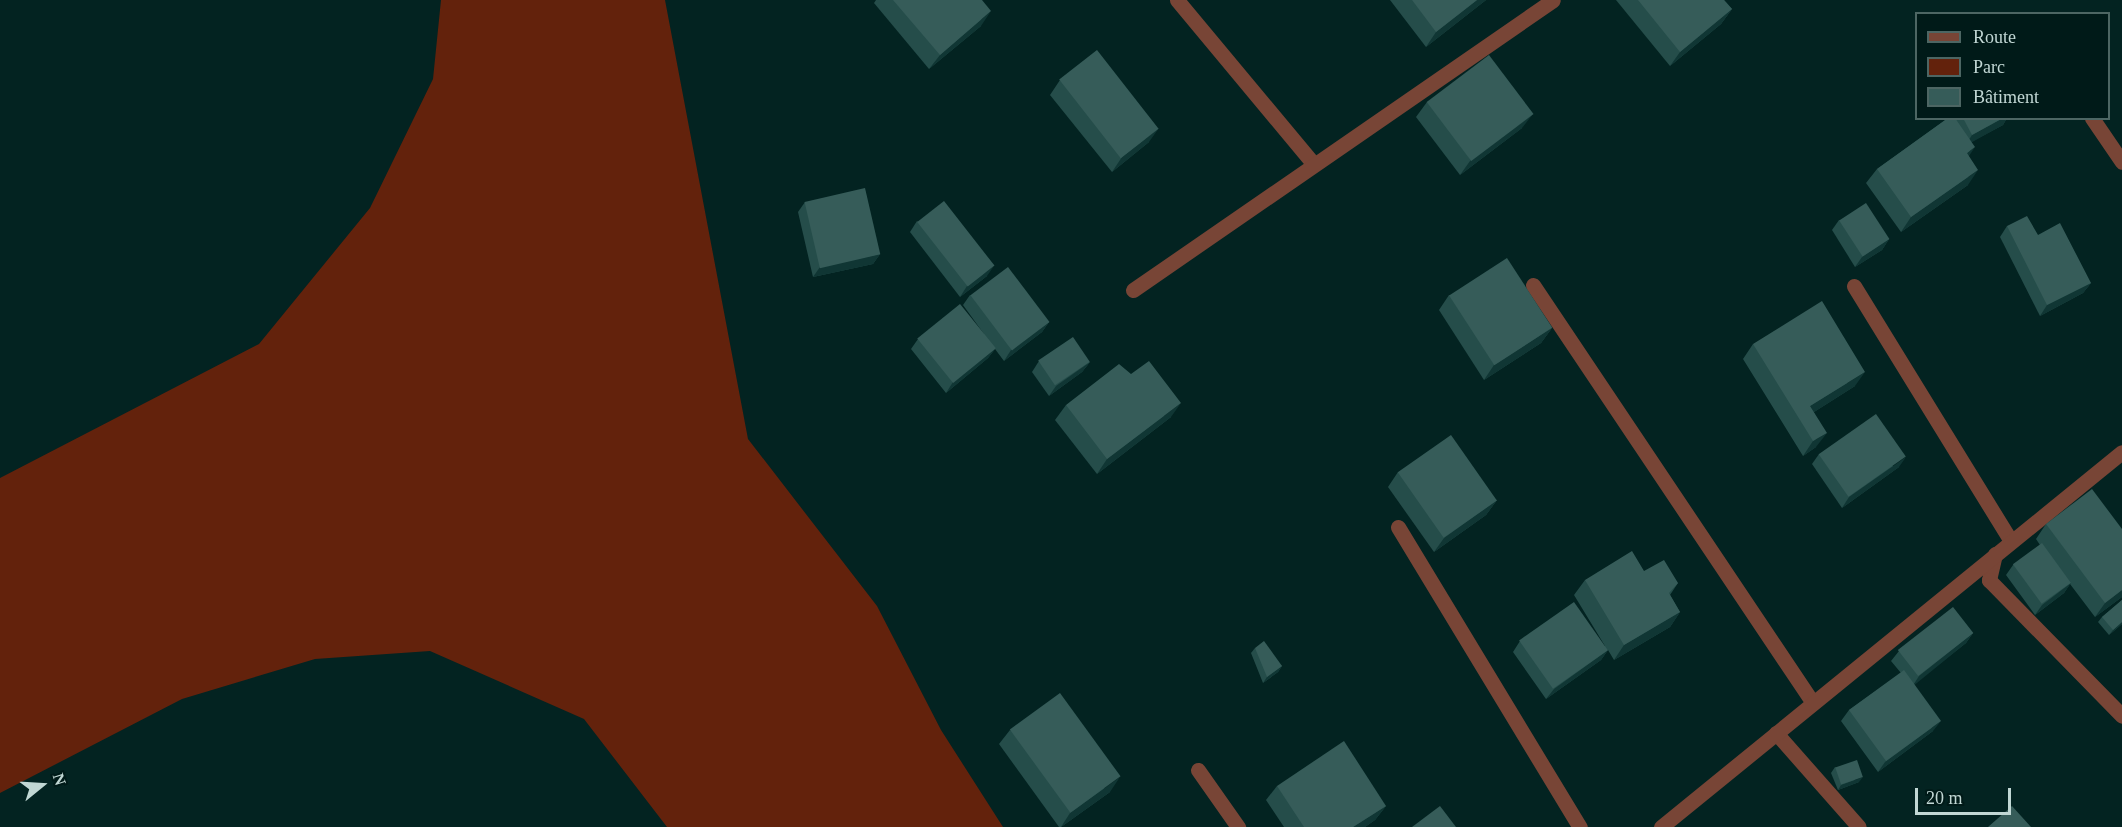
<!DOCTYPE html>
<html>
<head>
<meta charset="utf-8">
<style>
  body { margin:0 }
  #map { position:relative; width:2122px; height:827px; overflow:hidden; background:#032321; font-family:"Times New Roman",serif }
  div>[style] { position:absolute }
  .green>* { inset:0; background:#63220c }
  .minor>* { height:15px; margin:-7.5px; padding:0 7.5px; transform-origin:7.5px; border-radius:7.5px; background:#784536 }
  .wall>* { inset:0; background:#254d4a }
  .shaded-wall>* { inset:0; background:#103634 }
  .building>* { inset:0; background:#365c59; transform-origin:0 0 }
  span { translate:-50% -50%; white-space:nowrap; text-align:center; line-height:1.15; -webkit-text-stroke:6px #001a18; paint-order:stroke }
  .legend { position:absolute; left:1915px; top:12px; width:195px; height:108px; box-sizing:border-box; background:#001a18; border:2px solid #4d6663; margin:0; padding:8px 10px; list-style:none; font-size:18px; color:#c1d7d4 }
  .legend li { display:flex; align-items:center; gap:12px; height:30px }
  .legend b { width:30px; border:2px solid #4d6663 }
  .north { position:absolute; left:12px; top:755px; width:60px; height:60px; -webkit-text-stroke:4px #001a18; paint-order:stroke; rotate:72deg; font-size:16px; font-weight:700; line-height:24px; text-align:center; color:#c1d7d4 }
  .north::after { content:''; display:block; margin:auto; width:21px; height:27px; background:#c1d7d4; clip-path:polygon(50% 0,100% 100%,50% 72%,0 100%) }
  .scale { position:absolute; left:1915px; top:788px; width:96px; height:27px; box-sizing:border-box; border:3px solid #c1d7d4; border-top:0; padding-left:8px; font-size:18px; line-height:21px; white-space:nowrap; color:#c1d7d4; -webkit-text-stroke:4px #001a18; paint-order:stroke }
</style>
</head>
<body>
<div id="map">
  <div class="green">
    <i style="clip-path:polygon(441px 0,665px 0,748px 439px,877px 606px,941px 730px,1003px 827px,667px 827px,584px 719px,430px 651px,315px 659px,182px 699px,0 793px,0 478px,259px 344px,370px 208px,433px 79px)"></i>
  </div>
  <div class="minor">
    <i style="left:1177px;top:0;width:212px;rotate:50.2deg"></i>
    <i style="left:2092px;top:118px;width:53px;rotate:55.7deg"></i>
    <i style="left:1533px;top:285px;width:503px;rotate:56.18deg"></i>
    <i style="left:1854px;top:286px;width:299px;rotate:58.4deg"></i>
    <i style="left:1133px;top:290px;width:510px;rotate:-34.62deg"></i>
    <i style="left:1398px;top:527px;width:351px;rotate:58.8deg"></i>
    <i style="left:1995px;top:554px;width:27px;rotate:103deg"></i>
    <i style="left:1989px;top:580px;width:190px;rotate:45.6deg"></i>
    <i style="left:1776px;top:733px;width:125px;rotate:48.6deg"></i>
    <i style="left:1198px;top:770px;width:70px;rotate:54.9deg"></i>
    <i style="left:1661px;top:827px;width:594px;rotate:-39.13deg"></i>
  </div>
  <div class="wall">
    <i style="clip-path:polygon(876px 0,982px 0,981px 26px,929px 69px,874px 3px)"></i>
    <i style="clip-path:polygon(1390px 0,1486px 0,1426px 47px)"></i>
    <i style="clip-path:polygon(1616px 0,1724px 0,1732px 9px,1721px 24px,1670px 66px)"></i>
    <i style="clip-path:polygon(1060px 80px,1149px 142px,1112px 172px,1050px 95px)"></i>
    <i style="clip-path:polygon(1427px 102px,1522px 128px,1460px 175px,1416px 117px)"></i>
    <i style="clip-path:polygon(1948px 118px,2007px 118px,2003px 125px,1971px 142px,1969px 156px,1968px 185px,1901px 232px,1866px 183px,1877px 169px)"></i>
    <i style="clip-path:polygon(805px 202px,880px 254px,873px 264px,813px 277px,798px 212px)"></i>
    <i style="clip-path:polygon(1839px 220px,1889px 239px,1882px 250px,1855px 267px,1832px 230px)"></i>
    <i style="clip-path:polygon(917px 221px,987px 276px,960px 297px,910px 232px)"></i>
    <i style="clip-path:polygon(2007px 226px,2038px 235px,2091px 283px,2083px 293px,2040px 316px,2000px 237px)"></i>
    <i style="clip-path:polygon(970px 295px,1049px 322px,1042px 332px,1004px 361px,995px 349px,988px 358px,946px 393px,911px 349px,918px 339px,984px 334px,963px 305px)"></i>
    <i style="clip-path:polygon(1449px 295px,1552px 328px,1541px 343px,1484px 380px,1439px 310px)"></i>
    <i style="clip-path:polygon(1753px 344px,1855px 386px,1814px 412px,1816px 447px,1803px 456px,1743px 359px)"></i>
    <i style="clip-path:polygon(1039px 361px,1090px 362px,1082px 372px,1049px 396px,1032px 372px)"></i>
    <i style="clip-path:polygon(1066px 405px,1171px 417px,1097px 474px,1055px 420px)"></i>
    <i style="clip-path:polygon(1819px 454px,1899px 467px,1842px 508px,1812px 464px)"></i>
    <i style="clip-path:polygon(1398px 472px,1497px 500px,1486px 515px,1434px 552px,1388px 487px)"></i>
    <i style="clip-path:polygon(2046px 524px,2122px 529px,2122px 597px,2095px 617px,2070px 584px,2064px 593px,2035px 615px,2006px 575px,2013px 565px,2040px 545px,2036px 539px)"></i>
    <i style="clip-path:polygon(1644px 571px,1678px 583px,1670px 595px,1680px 612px,1670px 627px,1614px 660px,1608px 650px,1601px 660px,1546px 699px,1513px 652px,1520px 641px,1605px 646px,1574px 595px,1585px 580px)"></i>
    <i style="clip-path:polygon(2122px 600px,2122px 624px,2109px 635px,2098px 622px,2102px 617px)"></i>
    <i style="clip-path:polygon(1973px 633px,1966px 643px,1914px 684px,1933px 731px,1878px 772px,1841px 721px,1849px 710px,1901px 673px,1891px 661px,1899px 651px)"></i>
    <i style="clip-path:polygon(1255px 648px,1282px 666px,1278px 672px,1263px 683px,1251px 653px)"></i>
    <i style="clip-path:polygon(1010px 730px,1110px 792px,1061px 827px,1059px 827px,999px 744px)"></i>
    <i style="clip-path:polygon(1835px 767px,1859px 782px,1838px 790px,1831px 773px)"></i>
    <i style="clip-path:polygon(1277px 786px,1386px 806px,1375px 820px,1365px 827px,1284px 827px,1266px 800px)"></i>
  </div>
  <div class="shaded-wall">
    <i style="clip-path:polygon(1477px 0,1486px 0,1426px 47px,1436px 32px)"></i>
    <i style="clip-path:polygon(1732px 9px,1721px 24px,1670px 66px,1680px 52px)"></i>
    <i style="clip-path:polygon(991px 11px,981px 26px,929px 69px,940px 55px)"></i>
    <i style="clip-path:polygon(1533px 114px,1522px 128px,1460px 175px,1470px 161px)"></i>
    <i style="clip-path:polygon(2003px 118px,2007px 118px,2003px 125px,1965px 146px,1972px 135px)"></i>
    <i style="clip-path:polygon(1159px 128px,1149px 142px,1112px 172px,1122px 157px)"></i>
    <i style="clip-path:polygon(1975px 147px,1965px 162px,1967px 153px)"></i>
    <i style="clip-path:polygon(1978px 170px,1968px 185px,1901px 232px,1911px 217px)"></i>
    <i style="clip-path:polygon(1889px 239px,1882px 250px,1855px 267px,1862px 257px)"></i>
    <i style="clip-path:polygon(880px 254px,873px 264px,813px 277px,820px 267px)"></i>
    <i style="clip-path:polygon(994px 266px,987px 276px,960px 297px,967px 286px)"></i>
    <i style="clip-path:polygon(2091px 283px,2083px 293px,2040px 316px,2047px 305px)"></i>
    <i style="clip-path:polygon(1049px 322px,1042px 332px,1004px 361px,1011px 350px)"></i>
    <i style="clip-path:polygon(1552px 328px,1541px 343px,1484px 380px,1494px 365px)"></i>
    <i style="clip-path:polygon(996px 348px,988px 358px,946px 393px,953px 382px)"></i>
    <i style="clip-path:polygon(1090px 362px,1082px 372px,1049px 396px,1056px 386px)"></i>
    <i style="clip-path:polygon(1865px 372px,1855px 386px,1800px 421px,1810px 406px)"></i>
    <i style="clip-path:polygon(1181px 403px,1171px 417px,1097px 474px,1107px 459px)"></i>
    <i style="clip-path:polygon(1827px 433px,1816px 447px,1803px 456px,1813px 441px)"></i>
    <i style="clip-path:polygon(1906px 457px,1899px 467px,1842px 508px,1849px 497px)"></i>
    <i style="clip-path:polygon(1497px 500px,1486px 515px,1434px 552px,1444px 538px)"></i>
    <i style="clip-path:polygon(2071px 583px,2064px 593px,2035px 615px,2042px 605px)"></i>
    <i style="clip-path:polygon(2122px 590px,2122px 597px,2095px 617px,2105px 603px)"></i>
    <i style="clip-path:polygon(1680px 612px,1670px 627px,1614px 660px,1624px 645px)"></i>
    <i style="clip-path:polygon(2122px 622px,2122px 624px,2109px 635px,2113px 630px)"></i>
    <i style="clip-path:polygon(1973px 633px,1966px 643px,1912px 687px,1919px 676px)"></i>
    <i style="clip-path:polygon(1608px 650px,1601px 660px,1546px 699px,1554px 689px)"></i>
    <i style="clip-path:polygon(1282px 666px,1278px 672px,1263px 683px,1267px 677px)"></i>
    <i style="clip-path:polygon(1941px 721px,1933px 731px,1878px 772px,1885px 762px)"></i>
    <i style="clip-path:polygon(1120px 777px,1110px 792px,1061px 827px,1070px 813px)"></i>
    <i style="clip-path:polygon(1863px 777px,1859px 782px,1838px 790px,1841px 785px)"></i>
    <i style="clip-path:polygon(1386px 806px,1375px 820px,1365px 827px,1353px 827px)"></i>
  </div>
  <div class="building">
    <i style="clip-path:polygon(893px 0,982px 0,991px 11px,940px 55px)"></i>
    <i style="clip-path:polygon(1412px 0,1477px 0,1436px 32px)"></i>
    <i style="clip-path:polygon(1638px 0,1724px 0,1732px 9px,1680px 52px)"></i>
    <i style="left:1097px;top:50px;width:100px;height:48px;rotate:52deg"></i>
    <i style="left:1489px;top:55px;width:74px;height:78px;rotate:53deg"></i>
    <i style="clip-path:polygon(1948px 118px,1955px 118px,1975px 147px,1967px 153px,1978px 170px,1911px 217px,1877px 169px)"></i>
    <i style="clip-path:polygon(1963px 118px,2003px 118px,1972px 135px)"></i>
    <i style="left:865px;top:188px;width:68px;height:62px;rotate:77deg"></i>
    <i style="left:944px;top:201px;width:82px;height:34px;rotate:52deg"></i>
    <i style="left:1866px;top:203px;width:43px;height:32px;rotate:57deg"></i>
    <i style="clip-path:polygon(2027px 216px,2038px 235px,2060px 223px,2091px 283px,2047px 305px,2007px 226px)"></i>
    <i style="left:1507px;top:258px;width:83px;height:69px;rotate:57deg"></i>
    <i style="left:1008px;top:267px;width:69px;height:47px;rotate:53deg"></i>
    <i style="clip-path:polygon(1822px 301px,1865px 372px,1810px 406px,1827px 433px,1813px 441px,1753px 344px)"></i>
    <i style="left:960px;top:304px;width:57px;height:55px;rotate:51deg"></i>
    <i style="left:1073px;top:337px;width:30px;height:42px;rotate:56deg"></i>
    <i style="clip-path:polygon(1149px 361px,1181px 403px,1107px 459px,1066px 405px,1119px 364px,1131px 374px)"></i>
    <i style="left:1876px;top:414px;width:52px;height:70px;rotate:55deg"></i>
    <i style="left:1451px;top:435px;width:80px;height:65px;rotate:55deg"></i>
    <i style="clip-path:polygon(2092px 489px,2122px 529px,2122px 590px,2105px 603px,2046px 524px)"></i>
    <i style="left:2042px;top:543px;width:49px;height:36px;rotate:54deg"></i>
    <i style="clip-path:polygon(1632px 551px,1644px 571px,1664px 560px,1678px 583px,1669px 593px,1680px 612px,1624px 645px,1585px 580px)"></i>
    <i style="clip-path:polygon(2122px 600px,2122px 622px,2113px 630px,2102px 617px)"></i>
    <i style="left:1574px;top:602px;width:59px;height:67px;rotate:55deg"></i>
    <i style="left:1953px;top:607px;width:33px;height:70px;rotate:52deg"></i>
    <i style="clip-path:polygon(1264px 641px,1282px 666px,1267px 677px,1255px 648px)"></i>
    <i style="left:1904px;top:670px;width:63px;height:68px;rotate:54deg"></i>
    <i style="left:1060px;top:693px;width:103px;height:62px;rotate:54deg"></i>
    <i style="clip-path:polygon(1344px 741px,1386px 806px,1353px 827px,1304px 827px,1277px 786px)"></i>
    <i style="left:1857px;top:760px;width:18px;height:23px;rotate:71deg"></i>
    <i style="clip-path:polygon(1440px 806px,1456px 827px,1412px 827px)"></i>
    <i style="clip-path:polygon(2012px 806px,2031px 827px,1988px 827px)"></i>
  </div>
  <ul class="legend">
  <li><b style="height:8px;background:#784536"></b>Route</li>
  <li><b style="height:16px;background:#63220c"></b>Parc</li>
  <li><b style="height:16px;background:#365c59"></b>Bâtiment</li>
  </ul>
  <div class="north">N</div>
  <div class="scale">20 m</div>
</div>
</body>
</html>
